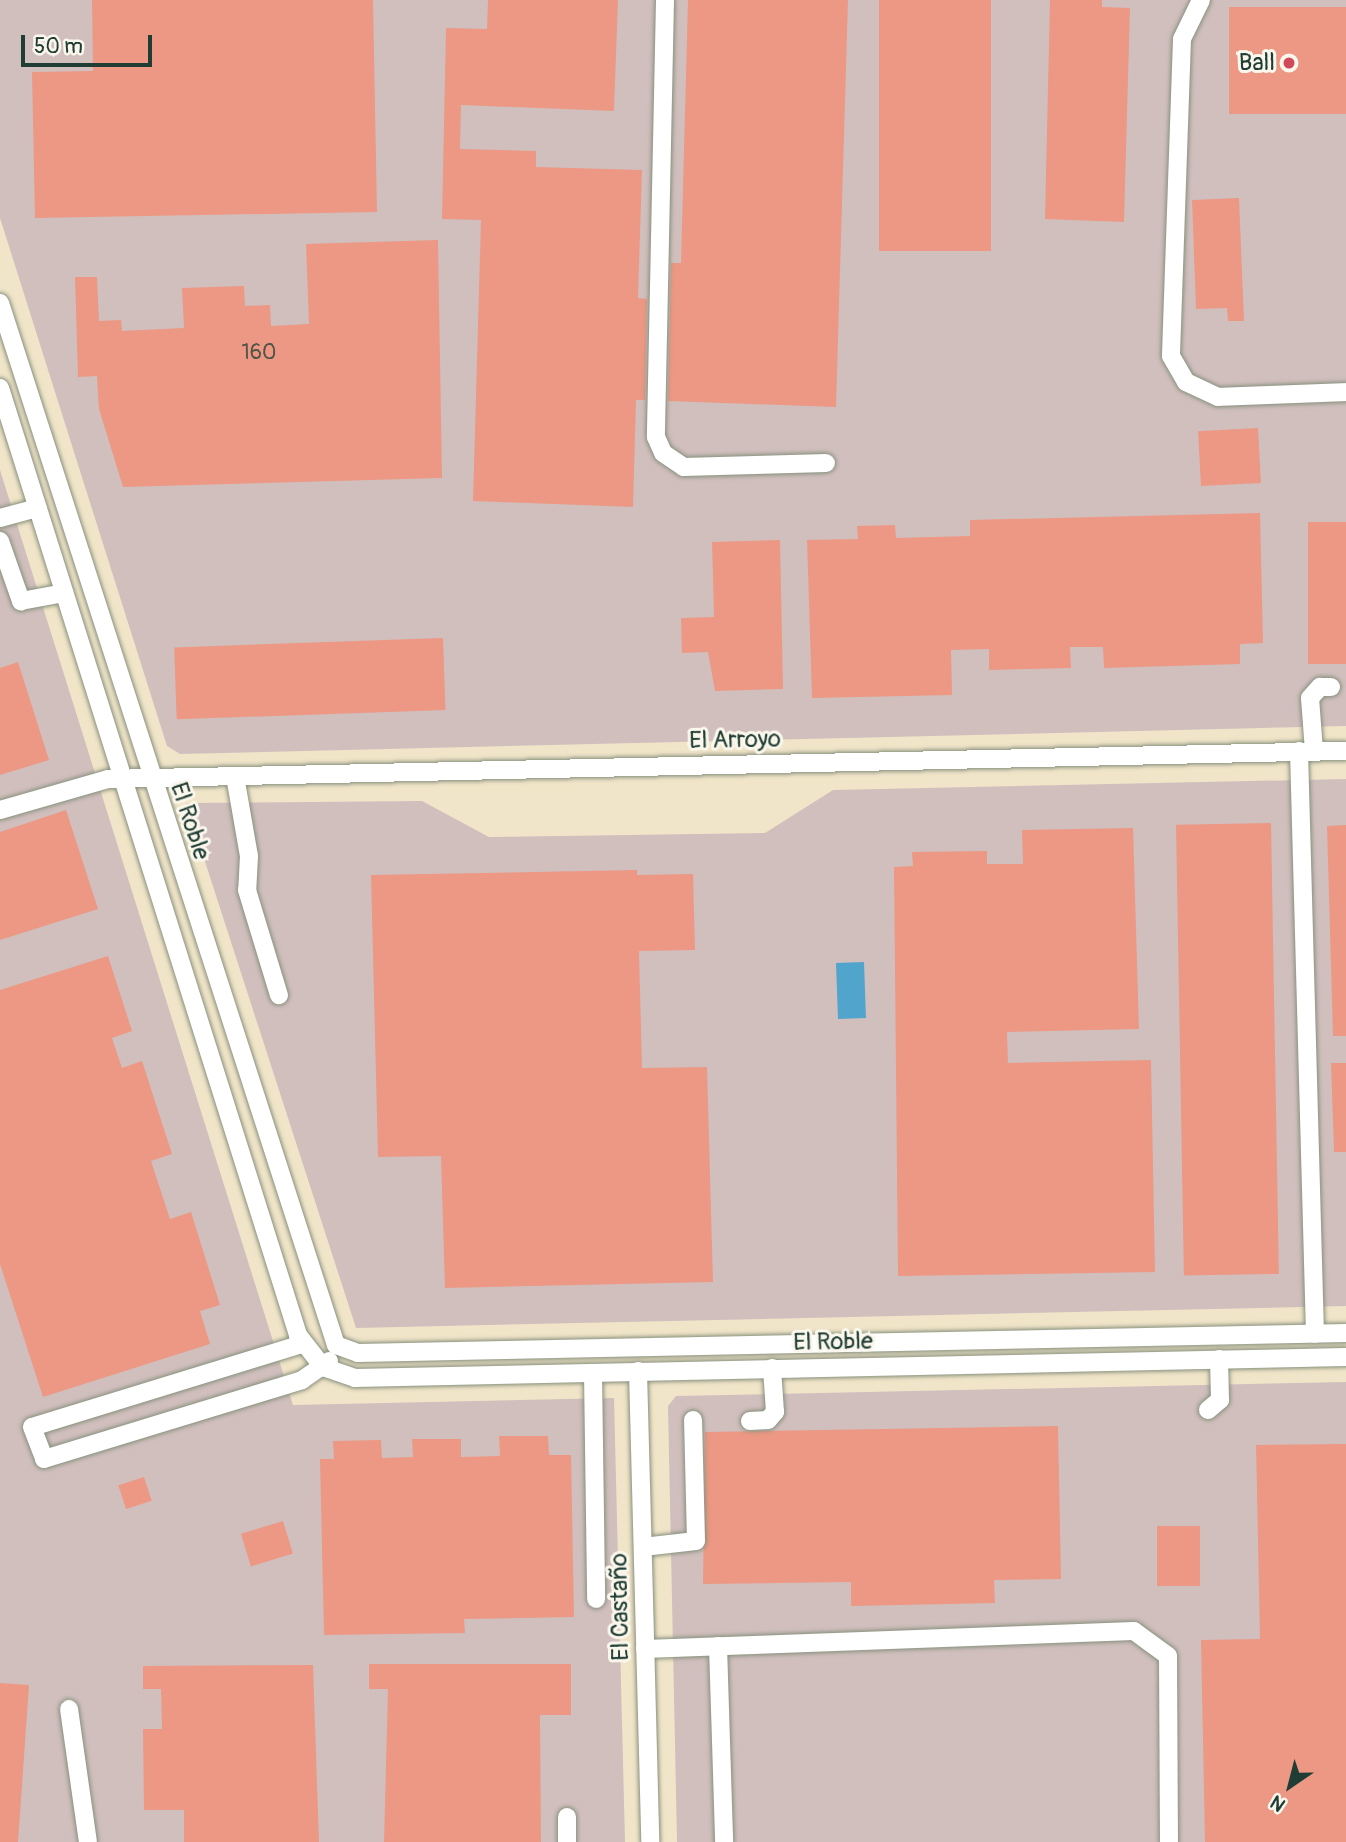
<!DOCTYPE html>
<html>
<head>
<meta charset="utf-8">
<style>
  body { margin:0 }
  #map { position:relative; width:1346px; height:1842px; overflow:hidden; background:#f1e5c9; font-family:Pangolin,sans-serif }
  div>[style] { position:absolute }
  .industrial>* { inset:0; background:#d1bfbe }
  .water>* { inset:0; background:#51a4cc; transform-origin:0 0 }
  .building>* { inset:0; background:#ec9884; transform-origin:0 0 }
  .roads { filter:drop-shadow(0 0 2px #88917e) drop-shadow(0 0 2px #88917e) }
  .minor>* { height:18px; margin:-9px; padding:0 9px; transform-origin:9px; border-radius:9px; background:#fff }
  .dots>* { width:19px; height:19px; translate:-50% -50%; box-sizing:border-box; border:4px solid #fbf7ec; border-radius:50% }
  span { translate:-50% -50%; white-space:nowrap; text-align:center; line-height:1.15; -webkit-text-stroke:6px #fbf7ec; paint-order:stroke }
  .number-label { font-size:21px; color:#525448 }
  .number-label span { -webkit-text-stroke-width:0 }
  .poi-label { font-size:24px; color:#1f3d34 }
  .right { translate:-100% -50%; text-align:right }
  .street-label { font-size:24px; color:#1f3d34 }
  .north { position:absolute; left:1255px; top:1751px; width:70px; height:70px; -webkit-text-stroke:5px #fbf7ec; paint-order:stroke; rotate:215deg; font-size:19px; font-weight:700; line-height:28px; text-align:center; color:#1f3d34 }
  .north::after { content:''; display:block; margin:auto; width:24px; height:32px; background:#1f3d34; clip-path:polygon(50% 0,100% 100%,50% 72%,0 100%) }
  .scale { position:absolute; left:21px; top:35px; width:131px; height:32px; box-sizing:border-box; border:4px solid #1f3d34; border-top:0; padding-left:9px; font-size:21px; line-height:24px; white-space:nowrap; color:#1f3d34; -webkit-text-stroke:5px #fbf7ec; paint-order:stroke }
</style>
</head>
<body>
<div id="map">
  <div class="industrial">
    <i style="clip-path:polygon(0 0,1346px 0,1346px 726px,180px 754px,167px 746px,0 218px)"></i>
    <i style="clip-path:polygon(0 470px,293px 1405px,614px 1398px,625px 1842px,0 1842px)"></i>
    <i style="clip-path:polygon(1346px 779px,1346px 1306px,356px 1328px,186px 803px,422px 801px,489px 837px,765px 833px,833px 790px)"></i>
    <i style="clip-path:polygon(1346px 1382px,1346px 1842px,677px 1842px,668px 1406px,676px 1396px)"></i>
  </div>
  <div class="water">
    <i style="left:864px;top:962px;width:56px;height:28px;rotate:88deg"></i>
  </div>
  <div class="building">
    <i style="clip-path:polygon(92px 0,373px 0,377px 212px,35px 218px,32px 72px,93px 71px)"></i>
    <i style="clip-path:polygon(488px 0,618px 0,614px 111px,461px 105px,460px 149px,536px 151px,536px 167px,642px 170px,638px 298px,647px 299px,645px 400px,636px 400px,633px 507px,473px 501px,481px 220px,442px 219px,446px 28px,487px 29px)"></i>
    <i style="clip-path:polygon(688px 0,848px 0,836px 407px,668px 401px,671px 263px,681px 263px)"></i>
    <i style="left:879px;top:0;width:112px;height:251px"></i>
    <i style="clip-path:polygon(1050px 0,1102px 0,1102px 7px,1130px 8px,1124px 222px,1045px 219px)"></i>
    <i style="left:1346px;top:7px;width:107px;height:117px;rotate:90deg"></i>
    <i style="clip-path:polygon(1239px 198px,1244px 321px,1228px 321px,1227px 308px,1196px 309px,1192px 200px)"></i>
    <i style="clip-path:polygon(438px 240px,442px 478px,123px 487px,99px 409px,97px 376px,78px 377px,75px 277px,97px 277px,99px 321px,121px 320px,122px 331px,184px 328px,182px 288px,244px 286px,245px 306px,270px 305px,271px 326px,309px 324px,306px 244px)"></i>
    <i style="left:1258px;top:428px;width:55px;height:60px;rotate:87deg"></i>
    <i style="clip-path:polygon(1260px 513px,1263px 643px,1240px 644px,1240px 664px,1104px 668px,1103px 647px,1070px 647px,1071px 668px,989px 670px,989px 649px,951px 650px,952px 695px,812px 698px,807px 540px,858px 539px,857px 526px,895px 525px,896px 538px,970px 536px,970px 520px)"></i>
    <i style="left:1346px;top:522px;width:142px;height:38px;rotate:90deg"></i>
    <i style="clip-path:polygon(780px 540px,783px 689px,715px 691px,708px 652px,682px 653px,681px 618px,714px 617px,712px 542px)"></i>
    <i style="left:443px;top:638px;width:72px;height:269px;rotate:88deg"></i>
    <i style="clip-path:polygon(18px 662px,49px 760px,0 775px,0 668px)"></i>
    <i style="clip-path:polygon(66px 810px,98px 909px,0 940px,0 832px)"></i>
    <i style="left:1271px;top:823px;width:451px;height:95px;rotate:89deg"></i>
    <i style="clip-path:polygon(1346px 825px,1346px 1036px,1333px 1036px,1327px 826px)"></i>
    <i style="clip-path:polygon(1133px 828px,1139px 1029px,1007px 1032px,1008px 1063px,1151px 1060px,1155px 1272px,898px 1276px,894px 867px,913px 866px,912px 852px,987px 851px,987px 864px,1023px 864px,1022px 830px)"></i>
    <i style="clip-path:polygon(637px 870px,637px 875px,693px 874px,695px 950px,639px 951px,642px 1068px,707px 1067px,713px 1282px,445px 1288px,441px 1156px,378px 1157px,371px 875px)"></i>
    <i style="clip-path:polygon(108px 956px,132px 1031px,112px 1038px,122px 1068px,142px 1061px,172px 1154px,151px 1161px,170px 1219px,191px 1212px,220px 1305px,200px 1311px,210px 1344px,43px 1397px,0 1264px,0 990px)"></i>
    <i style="clip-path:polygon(1331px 1063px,1346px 1063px,1346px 1152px,1334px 1152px)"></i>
    <i style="clip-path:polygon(1058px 1426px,1061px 1579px,994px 1580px,995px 1603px,851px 1606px,851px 1582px,703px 1584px,705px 1432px)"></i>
    <i style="clip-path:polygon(499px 1436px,548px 1436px,549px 1455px,571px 1455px,574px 1617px,464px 1619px,465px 1633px,324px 1635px,320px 1459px,334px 1459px,333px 1441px,381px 1440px,382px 1458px,413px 1457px,412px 1439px,461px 1439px,461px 1457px,500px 1456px)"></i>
    <i style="clip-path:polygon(1346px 1444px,1346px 1842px,1205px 1842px,1201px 1640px,1260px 1639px,1256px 1445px)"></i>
    <i style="left:144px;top:1477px;width:25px;height:27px;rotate:72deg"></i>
    <i style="left:283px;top:1521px;width:34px;height:44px;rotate:73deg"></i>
    <i style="left:1157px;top:1526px;width:43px;height:60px"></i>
    <i style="clip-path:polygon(369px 1664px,571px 1664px,571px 1715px,540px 1715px,541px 1842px,384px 1842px,388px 1689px,369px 1689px)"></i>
    <i style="clip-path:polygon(313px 1665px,319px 1842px,184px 1842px,184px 1810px,144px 1810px,143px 1729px,162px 1729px,161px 1689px,143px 1689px,143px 1666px)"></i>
    <i style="clip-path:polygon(0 1683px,29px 1685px,18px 1842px,0 1842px)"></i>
  </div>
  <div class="roads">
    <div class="minor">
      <i style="left:665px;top:0;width:437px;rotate:91.2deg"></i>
      <i style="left:656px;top:437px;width:17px;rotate:66deg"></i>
      <i style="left:663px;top:453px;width:25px;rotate:34deg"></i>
      <i style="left:684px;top:467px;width:142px;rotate:-1.6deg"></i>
      <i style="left:1201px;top:0;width:43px;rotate:116deg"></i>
      <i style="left:1182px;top:39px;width:317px;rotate:92deg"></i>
      <i style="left:1171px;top:356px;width:30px;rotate:60deg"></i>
      <i style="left:1186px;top:382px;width:35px;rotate:25deg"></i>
      <i style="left:1218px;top:397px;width:128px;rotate:-2.2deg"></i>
      <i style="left:0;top:303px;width:1095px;rotate:72.13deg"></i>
      <i style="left:336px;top:1345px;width:23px;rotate:20deg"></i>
      <i style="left:358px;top:1353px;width:988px;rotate:-1.16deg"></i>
      <i style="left:0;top:388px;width:993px;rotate:72.53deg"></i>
      <i style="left:298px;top:1335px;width:41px;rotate:52deg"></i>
      <i style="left:323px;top:1367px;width:34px;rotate:19deg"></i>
      <i style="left:355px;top:1378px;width:991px;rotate:-1.21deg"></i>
      <i style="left:0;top:518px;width:39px;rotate:-15deg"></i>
      <i style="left:0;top:541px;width:64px;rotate:70.7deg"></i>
      <i style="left:21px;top:601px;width:44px;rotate:-10.5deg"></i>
      <i style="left:1299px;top:751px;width:583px;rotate:88.43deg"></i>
      <i style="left:1314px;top:751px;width:53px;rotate:-94.3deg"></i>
      <i style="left:1310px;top:698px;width:15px;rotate:-48deg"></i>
      <i style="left:1320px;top:687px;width:11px"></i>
      <i style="left:235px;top:776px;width:81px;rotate:80.1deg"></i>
      <i style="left:249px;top:856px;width:34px;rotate:93deg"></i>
      <i style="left:247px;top:890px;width:110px;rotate:73.1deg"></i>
      <i style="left:0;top:810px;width:112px;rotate:-16deg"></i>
      <i style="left:108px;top:779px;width:1238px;rotate:-1.3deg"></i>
      <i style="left:302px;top:1344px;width:282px;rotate:162.9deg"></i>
      <i style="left:32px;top:1427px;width:34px;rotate:69deg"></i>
      <i style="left:44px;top:1459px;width:270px;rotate:-17deg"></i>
      <i style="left:302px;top:1380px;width:33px;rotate:-35deg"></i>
      <i style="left:638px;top:1371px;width:471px;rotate:88.5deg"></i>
      <i style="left:593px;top:1373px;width:226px;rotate:89.2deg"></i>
      <i style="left:1208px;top:1410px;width:16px;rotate:-40deg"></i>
      <i style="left:1220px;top:1400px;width:41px;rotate:-91.4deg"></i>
      <i style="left:750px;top:1421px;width:18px;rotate:-3deg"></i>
      <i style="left:768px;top:1420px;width:11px;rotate:-49deg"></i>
      <i style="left:775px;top:1412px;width:44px;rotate:-93.9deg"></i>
      <i style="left:643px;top:1547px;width:53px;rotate:-6.5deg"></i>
      <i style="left:696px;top:1541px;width:121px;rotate:-91.4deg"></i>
      <i style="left:718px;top:1646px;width:196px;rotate:88.2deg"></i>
      <i style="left:645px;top:1649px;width:489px;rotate:-2.1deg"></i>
      <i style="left:1134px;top:1631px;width:42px;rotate:36.3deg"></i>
      <i style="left:1168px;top:1656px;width:186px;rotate:89.7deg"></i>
      <i style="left:69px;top:1709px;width:134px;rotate:81.9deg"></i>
      <i style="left:567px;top:1842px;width:25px;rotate:-90deg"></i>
    </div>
  </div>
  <div class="dots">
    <i style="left:1289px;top:63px;background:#d1495b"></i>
  </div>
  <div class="number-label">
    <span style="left:259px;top:353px">160</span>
  </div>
  <div class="poi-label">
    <span class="right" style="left:1275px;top:63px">Ball</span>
  </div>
  <div class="street-label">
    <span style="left:735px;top:740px;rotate:-1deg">El Arroyo</span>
    <span style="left:190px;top:821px;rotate:72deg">El Roble</span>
    <span style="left:833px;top:1342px;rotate:-1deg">El Roble</span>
    <span style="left:620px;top:1607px;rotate:-91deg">El Castaño</span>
  </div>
  <div class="north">N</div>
  <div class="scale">50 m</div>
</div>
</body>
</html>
